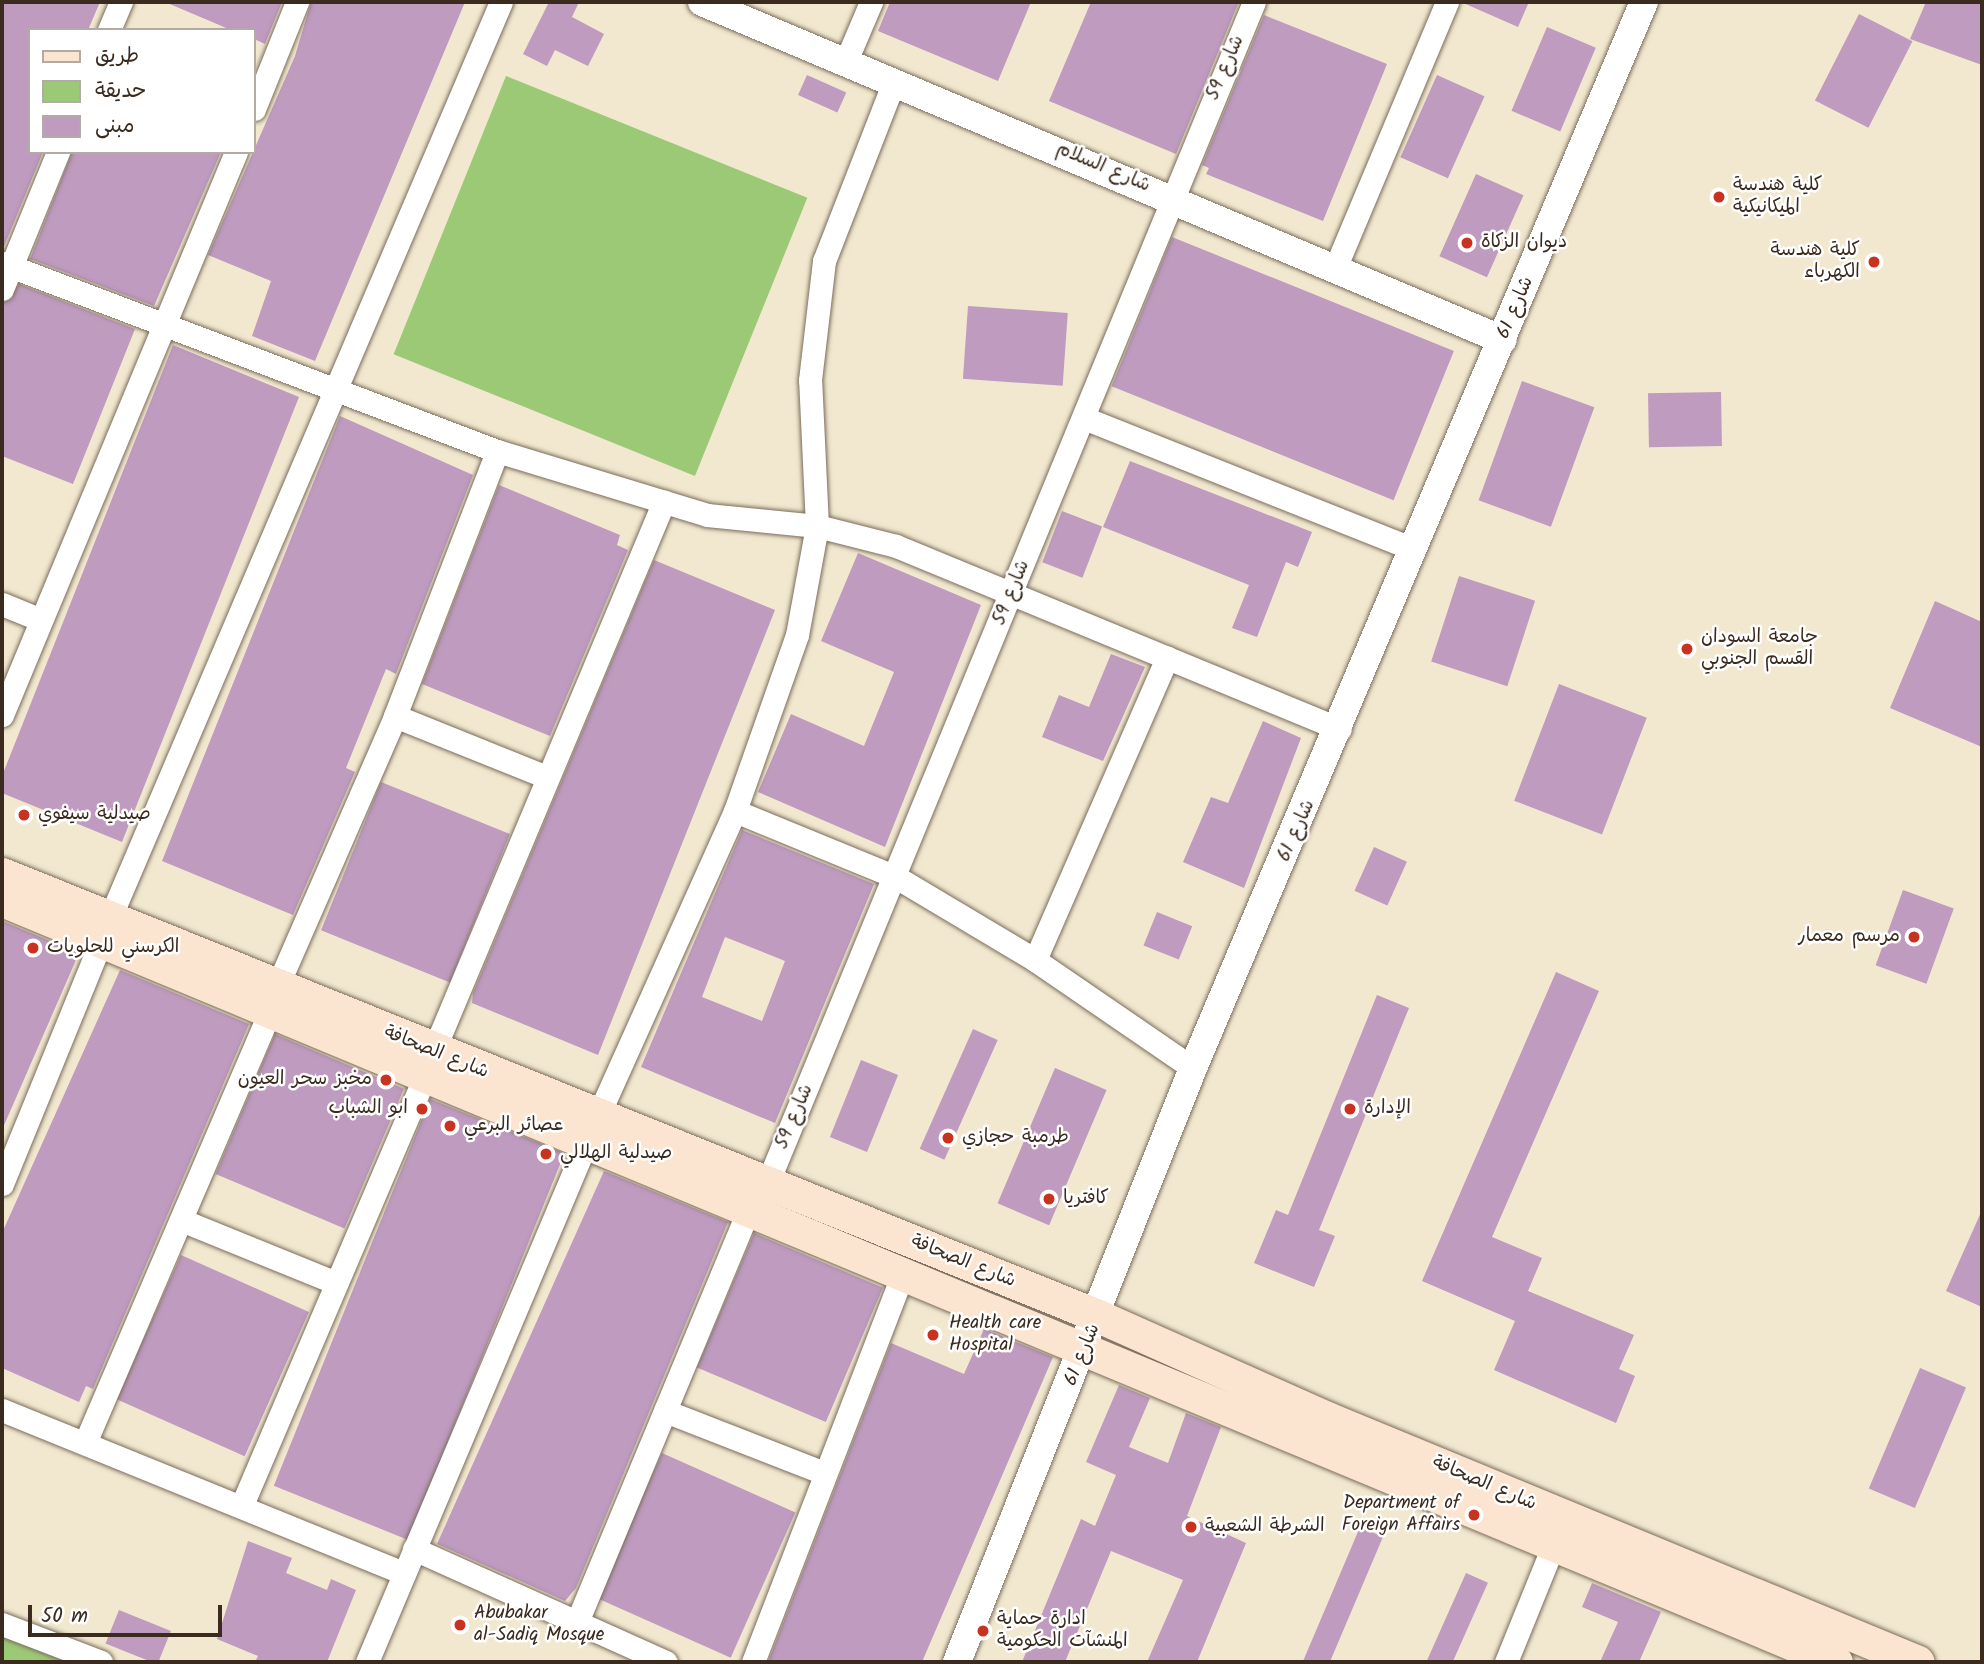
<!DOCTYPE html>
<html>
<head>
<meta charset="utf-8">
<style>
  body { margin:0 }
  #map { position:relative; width:1984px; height:1664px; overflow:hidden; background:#f1e8cf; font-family:Kalam,"Playpen Sans Arabic",sans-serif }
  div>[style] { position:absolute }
  .green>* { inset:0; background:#9cc976; transform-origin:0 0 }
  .building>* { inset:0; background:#be9bbf; transform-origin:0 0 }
  .roads { filter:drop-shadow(0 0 2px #7b6c5c) drop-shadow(0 0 2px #7b6c5c) }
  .minor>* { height:23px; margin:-11.5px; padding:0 11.5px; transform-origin:11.5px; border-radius:11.5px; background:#fff }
  .tertiary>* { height:28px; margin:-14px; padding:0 14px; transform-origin:14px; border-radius:14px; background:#fff }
  .secondary>* { height:33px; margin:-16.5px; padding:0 16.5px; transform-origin:16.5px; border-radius:16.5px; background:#fce5d0 }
  .dots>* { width:19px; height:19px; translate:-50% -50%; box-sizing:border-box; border:4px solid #fff; border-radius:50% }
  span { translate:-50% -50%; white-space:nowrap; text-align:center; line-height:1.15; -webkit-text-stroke:5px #fff; paint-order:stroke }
  .street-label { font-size:19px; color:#3b2a1e }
  .poi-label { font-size:19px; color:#3b2a1e }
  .left { translate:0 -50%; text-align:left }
  .right { translate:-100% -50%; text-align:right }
  .frame { position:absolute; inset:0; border:4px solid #3b2a1e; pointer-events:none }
  .legend { position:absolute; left:28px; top:28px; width:228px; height:126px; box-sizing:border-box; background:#fff; border:2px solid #b1aaa5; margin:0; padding:9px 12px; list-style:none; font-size:21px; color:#3b2a1e }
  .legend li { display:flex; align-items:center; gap:14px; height:35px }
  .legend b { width:35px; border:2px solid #b1aaa5 }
  .scale { position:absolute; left:28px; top:1605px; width:194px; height:32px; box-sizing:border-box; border:4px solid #3b2a1e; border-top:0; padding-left:9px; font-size:21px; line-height:24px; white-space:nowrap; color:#3b2a1e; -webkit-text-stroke:5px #fff; paint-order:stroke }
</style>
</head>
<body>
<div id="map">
  <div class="green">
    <i style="left:506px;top:76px;width:325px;height:300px;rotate:22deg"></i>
    <i style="clip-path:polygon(2px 1635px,67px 1662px,2px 1662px)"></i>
  </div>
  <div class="building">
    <i style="clip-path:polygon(2px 2px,100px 2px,88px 30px,30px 30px,30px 152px,43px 152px,3px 249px)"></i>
    <i style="clip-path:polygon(165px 2px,282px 2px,265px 44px,254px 39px,254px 30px,231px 30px)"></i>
    <i style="clip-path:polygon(311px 2px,465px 2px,315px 361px,252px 336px,271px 281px,208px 255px,295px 56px)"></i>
    <i style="clip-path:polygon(549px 2px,579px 2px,572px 17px,604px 34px,588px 66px,555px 50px,547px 66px,523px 54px)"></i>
    <i style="clip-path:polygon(890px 2px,1031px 2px,998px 81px,878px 31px)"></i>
    <i style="clip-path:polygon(1091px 2px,1238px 4px,1176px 154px,1049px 101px)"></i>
    <i style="clip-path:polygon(1461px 2px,1529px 2px,1518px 27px)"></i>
    <i style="clip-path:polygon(1926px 2px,1982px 2px,1982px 65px,1910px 39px)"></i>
    <i style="left:1859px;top:14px;width:60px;height:97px;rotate:27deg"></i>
    <i style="clip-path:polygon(1264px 15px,1387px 64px,1323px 221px,1206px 174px,1209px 168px,1202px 165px)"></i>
    <i style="left:1547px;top:27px;width:53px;height:91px;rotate:23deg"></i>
    <i style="left:807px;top:75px;width:43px;height:22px;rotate:24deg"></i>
    <i style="left:1437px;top:75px;width:52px;height:90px;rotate:24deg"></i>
    <i style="clip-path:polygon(72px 152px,221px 152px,154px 306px,30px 259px)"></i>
    <i style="left:1476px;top:174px;width:52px;height:90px;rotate:24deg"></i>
    <i style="left:1172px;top:237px;width:304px;height:161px;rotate:22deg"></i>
    <i style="clip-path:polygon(19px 284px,135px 329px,73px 484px,2px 456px,2px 303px)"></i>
    <i style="left:968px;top:306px;width:100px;height:73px;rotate:4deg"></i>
    <i style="clip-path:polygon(173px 345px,299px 397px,122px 842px,2px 793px,2px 776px)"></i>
    <i style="left:1522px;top:381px;width:77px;height:127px;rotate:20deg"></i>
    <i style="left:1721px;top:392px;width:54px;height:73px;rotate:89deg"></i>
    <i style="clip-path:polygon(340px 416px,473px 475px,396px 674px,386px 669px,346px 768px,355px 772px,293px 915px,162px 861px)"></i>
    <i style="clip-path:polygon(1130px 461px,1312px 532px,1298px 567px,1286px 562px,1257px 637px,1232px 628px,1249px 585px,1103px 527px)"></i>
    <i style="clip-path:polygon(499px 485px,620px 535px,617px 545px,628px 550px,550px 736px,422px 684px)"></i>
    <i style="left:1062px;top:511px;width:43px;height:55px;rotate:21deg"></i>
    <i style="clip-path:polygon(858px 553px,981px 605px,885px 847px,758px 792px,791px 714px,864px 746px,894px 672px,821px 641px)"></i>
    <i style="clip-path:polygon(654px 560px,775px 610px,598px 1055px,472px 1003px,473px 993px)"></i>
    <i style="left:1459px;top:576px;width:80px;height:90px;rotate:18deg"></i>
    <i style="clip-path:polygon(1935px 601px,1982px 622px,1982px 747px,1890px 708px)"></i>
    <i style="clip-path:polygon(1111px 654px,1145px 667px,1103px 761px,1042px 737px,1059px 695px,1089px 707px)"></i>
    <i style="left:1559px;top:684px;width:94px;height:125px;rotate:21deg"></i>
    <i style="clip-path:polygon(1263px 721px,1301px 738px,1244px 888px,1183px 862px,1211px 797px,1228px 803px)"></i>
    <i style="left:381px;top:782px;width:139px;height:160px;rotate:22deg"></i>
    <i style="clip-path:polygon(evenodd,742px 830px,874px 884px,775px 1123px,641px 1067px,742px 830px,725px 937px,785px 961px,762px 1021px,702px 997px,725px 937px)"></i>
    <i style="left:1374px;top:847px;width:36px;height:48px;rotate:24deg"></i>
    <i style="left:1903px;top:890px;width:54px;height:80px;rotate:20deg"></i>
    <i style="left:1157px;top:912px;width:38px;height:36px;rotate:22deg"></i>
    <i style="clip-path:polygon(2px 921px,79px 953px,2px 1130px)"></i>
    <i style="clip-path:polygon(120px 970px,249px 1024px,93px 1389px,86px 1386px,79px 1402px,2px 1368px,2px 1233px)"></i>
    <i style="clip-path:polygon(1556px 972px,1599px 991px,1492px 1237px,1542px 1258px,1528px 1291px,1634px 1335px,1619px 1369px,1635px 1376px,1616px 1423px,1494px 1370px,1515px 1321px,1422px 1281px)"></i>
    <i style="clip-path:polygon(1377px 995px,1409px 1008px,1319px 1230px,1335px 1236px,1314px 1287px,1254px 1263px,1276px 1210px,1288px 1215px)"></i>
    <i style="left:973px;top:1029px;width:27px;height:131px;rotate:24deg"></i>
    <i style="left:275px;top:1034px;width:140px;height:152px;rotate:23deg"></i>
    <i style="left:861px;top:1060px;width:40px;height:83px;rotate:22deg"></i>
    <i style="left:1055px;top:1068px;width:56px;height:147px;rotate:23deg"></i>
    <i style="left:430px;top:1099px;width:145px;height:417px;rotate:22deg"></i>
    <i style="clip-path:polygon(604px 1171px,728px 1222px,576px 1588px,565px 1601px,437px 1544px)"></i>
    <i style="clip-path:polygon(1982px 1210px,1982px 1307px,1946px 1291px)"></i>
    <i style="left:754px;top:1233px;width:140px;height:146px;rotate:23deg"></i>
    <i style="left:181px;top:1255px;width:140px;height:158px;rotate:24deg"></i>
    <i style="clip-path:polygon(984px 1329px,1053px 1357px,922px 1662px,768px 1662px,891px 1343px,964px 1374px)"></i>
    <i style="left:1920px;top:1368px;width:50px;height:131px;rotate:23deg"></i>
    <i style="clip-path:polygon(1119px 1385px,1150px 1398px,1129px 1447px,1168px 1463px,1186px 1413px,1221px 1427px,1187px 1516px,1246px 1543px,1197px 1662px,1147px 1662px,1183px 1580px,1111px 1551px,1065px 1662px,1022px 1662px,1081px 1519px,1095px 1526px,1116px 1475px,1086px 1462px)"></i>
    <i style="left:662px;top:1453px;width:146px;height:159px;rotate:24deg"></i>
    <i style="left:1360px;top:1527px;width:25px;height:147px;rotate:23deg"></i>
    <i style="clip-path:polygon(248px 1541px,292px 1558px,286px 1573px,327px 1590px,331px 1579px,356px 1590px,327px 1662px,255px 1662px,258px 1656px,217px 1639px)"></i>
    <i style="left:1466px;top:1573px;width:24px;height:97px;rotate:24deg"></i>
    <i style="clip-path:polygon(1592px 1583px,1661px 1612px,1639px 1662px,1600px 1662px,1618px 1622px,1582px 1607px)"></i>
    <i style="left:119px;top:1610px;width:56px;height:36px;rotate:22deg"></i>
  </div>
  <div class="roads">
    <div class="minor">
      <i style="left:109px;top:30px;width:30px;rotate:-67deg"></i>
      <i style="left:846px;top:61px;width:64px;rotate:-67deg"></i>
      <i style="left:254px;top:109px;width:115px;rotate:-68.1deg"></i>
      <i style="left:2px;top:263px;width:529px;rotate:20.8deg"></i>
      <i style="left:497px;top:451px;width:220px;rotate:16.9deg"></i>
      <i style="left:707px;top:515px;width:111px;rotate:5.7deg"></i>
      <i style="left:817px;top:526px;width:81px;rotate:14.2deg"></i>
      <i style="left:896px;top:546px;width:480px;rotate:22.4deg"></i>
      <i style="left:1336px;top:266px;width:286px;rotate:-67.2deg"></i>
      <i style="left:2px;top:289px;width:148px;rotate:-67.8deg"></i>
      <i style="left:1084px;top:418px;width:355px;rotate:21.7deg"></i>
      <i style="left:2px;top:604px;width:42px;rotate:22.3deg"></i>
      <i style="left:2px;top:715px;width:610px;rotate:-67.43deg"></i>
      <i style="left:395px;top:716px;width:161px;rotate:21.9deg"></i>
      <i style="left:735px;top:811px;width:174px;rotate:22.3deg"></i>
      <i style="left:896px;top:877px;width:162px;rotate:30.8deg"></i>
      <i style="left:1035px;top:960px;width:191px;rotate:34.4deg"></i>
      <i style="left:109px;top:920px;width:998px;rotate:-66.88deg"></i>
      <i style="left:1035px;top:960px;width:330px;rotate:-66.4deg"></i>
      <i style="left:276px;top:989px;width:298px;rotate:-66.4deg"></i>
      <i style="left:395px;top:716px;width:284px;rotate:-68.9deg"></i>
      <i style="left:433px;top:1052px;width:597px;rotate:-67.25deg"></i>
      <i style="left:597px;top:1118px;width:337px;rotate:-65.8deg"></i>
      <i style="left:735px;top:811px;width:187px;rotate:-70.6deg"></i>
      <i style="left:797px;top:635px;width:111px;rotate:-79.6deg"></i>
      <i style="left:817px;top:526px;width:146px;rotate:-92.7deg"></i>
      <i style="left:810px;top:380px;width:120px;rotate:-83.3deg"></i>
      <i style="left:824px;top:261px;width:193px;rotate:-68.7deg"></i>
      <i style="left:2px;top:1184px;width:262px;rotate:-67.8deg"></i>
      <i style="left:767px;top:1184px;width:1278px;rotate:-67.61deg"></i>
      <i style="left:181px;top:1220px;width:167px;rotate:22.1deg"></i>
      <i style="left:2px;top:1410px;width:434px;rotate:22.1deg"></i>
      <i style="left:665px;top:1411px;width:171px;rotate:21.3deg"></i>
      <i style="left:85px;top:1443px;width:470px;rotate:-66.8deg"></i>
      <i style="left:242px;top:1505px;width:467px;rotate:-66.9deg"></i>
      <i style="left:414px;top:1549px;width:276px;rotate:24.2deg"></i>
      <i style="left:577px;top:1622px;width:451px;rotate:-67.4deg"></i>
      <i style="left:2px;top:1624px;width:106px;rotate:21deg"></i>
      <i style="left:367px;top:1662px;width:566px;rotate:-67.11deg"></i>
      <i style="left:753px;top:1662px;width:420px;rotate:-68.9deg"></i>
      <i style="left:1506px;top:1662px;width:125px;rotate:-67.9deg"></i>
    </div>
    <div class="tertiary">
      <i style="left:702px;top:2px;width:869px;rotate:22.88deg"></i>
      <i style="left:957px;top:1662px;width:639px;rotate:-68.33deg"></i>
      <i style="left:1193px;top:1068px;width:1157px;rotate:-67.07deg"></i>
    </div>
    <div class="secondary">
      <i style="left:2px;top:874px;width:1182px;rotate:21.96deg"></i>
      <i style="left:1098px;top:1316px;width:251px;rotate:24deg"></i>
      <i style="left:1327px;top:1418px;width:639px;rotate:22.43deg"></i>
      <i style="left:2px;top:900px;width:1986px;rotate:22.56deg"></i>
    </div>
  </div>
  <div class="dots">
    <i style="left:1719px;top:197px;background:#c8321e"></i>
    <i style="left:1467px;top:243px;background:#c8321e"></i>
    <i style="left:1874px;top:262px;background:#c8321e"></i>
    <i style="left:1687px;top:649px;background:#c8321e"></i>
    <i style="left:24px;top:815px;background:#c8321e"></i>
    <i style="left:1914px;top:937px;background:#c8321e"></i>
    <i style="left:33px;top:948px;background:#c8321e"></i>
    <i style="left:386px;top:1080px;background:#c8321e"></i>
    <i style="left:422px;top:1109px;background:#c8321e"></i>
    <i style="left:1350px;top:1109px;background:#c8321e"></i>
    <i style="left:450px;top:1126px;background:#c8321e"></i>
    <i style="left:948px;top:1138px;background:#c8321e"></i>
    <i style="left:546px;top:1154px;background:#c8321e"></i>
    <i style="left:1049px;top:1199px;background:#c8321e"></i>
    <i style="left:933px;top:1335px;background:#c8321e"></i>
    <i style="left:1474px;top:1515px;background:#c8321e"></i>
    <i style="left:1191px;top:1527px;background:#c8321e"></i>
    <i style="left:460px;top:1625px;background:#c8321e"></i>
    <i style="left:983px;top:1631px;background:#c8321e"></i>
  </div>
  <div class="street-label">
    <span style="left:1226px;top:68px;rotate:-67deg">شارع 59</span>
    <span style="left:1103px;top:168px;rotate:23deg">شارع السلام</span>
    <span style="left:1516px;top:308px;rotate:-67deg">شارع 61</span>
    <span style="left:1012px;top:593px;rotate:-68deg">شارع 59</span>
    <span style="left:1297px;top:831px;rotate:-66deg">شارع 61</span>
    <span style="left:436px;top:1053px;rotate:22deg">شارع الصحافة</span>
    <span style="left:795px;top:1117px;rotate:-67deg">شارع 59</span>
    <span style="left:963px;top:1262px;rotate:22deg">شارع الصحافة</span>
    <span style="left:1083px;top:1355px;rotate:-68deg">شارع 61</span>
    <span style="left:1484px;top:1484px;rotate:23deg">شارع الصحافة</span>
  </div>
  <div class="poi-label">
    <span class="left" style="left:1733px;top:197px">كلية هندسة<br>الميكانيكية</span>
    <span class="left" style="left:1481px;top:243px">ديوان الزكاة</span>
    <span class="right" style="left:1860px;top:262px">كلية هندسة<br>الكهرباء</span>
    <span class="left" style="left:1701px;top:649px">جامعة السودان<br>القسم الجنوبي</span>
    <span class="left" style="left:38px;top:815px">صيدلية سيفوي</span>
    <span class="right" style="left:1900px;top:937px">مرسم معمار</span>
    <span class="left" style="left:47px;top:948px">الكرسني للحلويات</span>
    <span class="right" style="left:372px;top:1080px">مخبز سحر العيون</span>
    <span class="right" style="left:408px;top:1109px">ابو الشباب</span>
    <span class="left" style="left:1364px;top:1109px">الإدارة</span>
    <span class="left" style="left:464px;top:1126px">عصائر البرعي</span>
    <span class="left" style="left:962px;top:1138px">طرمبة حجازي</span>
    <span class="left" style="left:560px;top:1154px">صيدلية الهلالي</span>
    <span class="left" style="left:1063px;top:1199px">كافتريا</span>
    <span class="left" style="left:949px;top:1335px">Health care<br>Hospital</span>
    <span class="right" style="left:1460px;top:1515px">Department of<br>Foreign Affairs</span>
    <span class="left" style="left:1205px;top:1527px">الشرطة الشعبية</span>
    <span class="left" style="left:474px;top:1625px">Abubakar<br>al-Sadiq Mosque</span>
    <span class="left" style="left:997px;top:1631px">ادارة حماية<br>المنشآت الحكومية</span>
  </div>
  <div class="frame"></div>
  <ul class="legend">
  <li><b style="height:9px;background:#fce5d0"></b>طريق</li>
  <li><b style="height:19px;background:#9cc976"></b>حديقة</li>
  <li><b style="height:19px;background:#be9bbf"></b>مبنى</li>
  </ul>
  <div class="scale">50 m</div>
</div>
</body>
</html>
